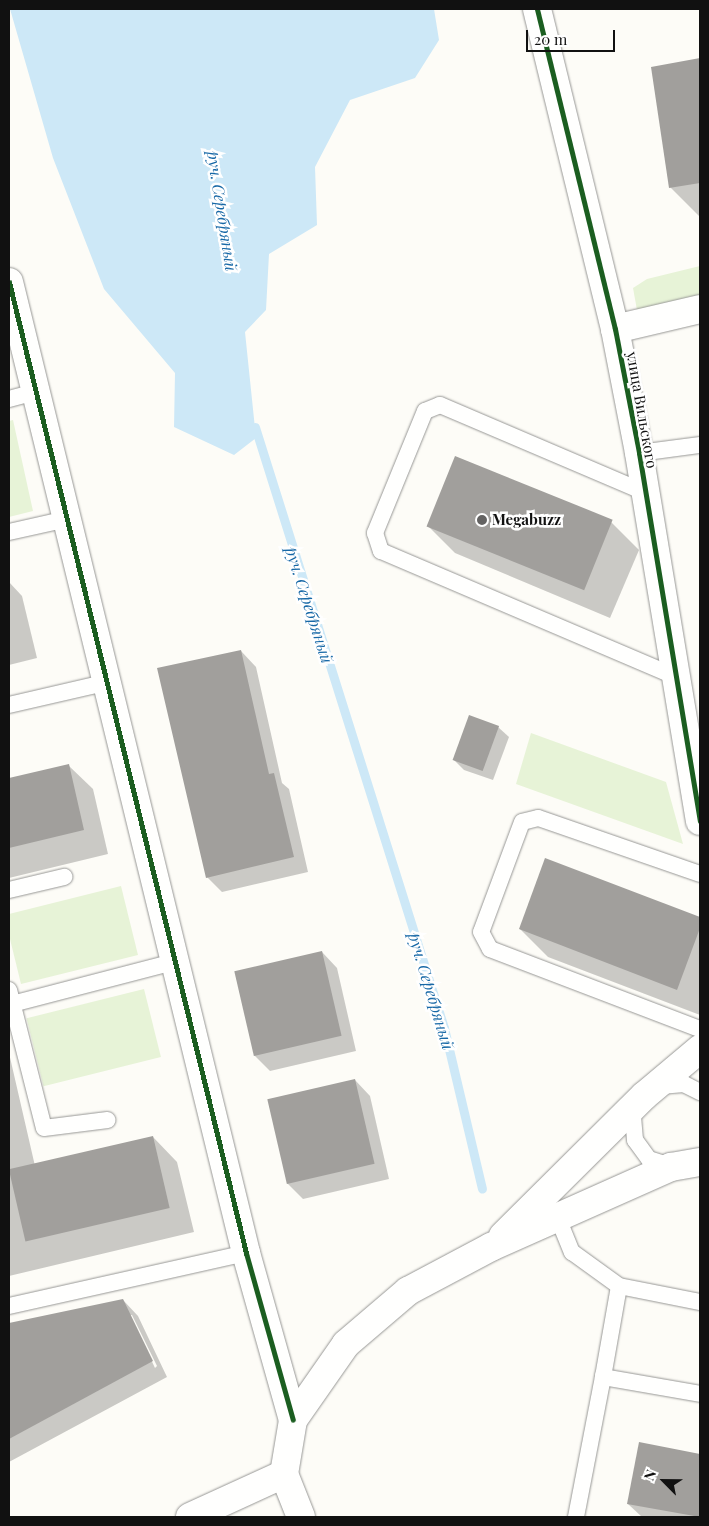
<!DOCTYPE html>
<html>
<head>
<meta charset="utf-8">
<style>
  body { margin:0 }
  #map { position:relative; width:709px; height:1526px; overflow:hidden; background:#fdfcf7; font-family:"Playfair Display",serif }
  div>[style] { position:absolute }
  .green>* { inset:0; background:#e7f3d7; transform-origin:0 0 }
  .water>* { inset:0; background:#cde8f7 }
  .shadow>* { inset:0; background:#0003 }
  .stream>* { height:9px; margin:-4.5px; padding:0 4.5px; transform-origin:4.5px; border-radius:4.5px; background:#cde8f7 }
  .building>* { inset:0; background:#a19f9c; transform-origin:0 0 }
  .roads { filter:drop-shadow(0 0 1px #979795) drop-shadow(0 0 1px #979795) }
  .lane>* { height:16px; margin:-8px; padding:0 8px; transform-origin:8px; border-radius:8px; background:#fffffe }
  .street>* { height:28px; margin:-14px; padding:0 14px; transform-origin:14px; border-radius:14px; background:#fffffe }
  .cycleway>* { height:5px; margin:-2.5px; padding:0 2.5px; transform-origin:2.5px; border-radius:2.5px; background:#1b5e20 }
  .dots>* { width:14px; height:14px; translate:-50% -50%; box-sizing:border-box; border:2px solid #fff; border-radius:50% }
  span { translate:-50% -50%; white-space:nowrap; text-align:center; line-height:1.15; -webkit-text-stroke:5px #fff; paint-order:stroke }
  .street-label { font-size:15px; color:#111 }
  .poi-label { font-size:15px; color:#111; font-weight:700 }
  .left { translate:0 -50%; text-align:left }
  .water-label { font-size:16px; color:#1768a6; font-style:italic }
  .frame { position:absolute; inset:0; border:10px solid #111; pointer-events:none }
  .north { position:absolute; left:639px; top:1456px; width:50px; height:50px; -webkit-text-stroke:4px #fff; paint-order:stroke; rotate:293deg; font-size:14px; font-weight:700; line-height:20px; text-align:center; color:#111 }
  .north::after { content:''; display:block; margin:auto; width:18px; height:22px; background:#111; clip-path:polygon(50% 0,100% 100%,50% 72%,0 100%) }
  .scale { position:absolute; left:526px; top:30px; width:89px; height:22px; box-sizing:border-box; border:2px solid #111; border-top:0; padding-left:6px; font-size:15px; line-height:18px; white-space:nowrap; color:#111; -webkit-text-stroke:4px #fff; paint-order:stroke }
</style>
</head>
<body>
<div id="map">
  <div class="green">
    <i style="clip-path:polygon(700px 266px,700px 295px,637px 310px,633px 288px,647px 279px)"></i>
    <i style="clip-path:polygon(13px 420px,33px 511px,9px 517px,9px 421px)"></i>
    <i style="clip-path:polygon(531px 733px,666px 782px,683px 844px,516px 784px)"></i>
    <i style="clip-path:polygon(121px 886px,138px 955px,21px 984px,9px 935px,9px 914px)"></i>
    <i style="left:144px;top:989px;width:70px;height:121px;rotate:76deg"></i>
  </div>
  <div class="water">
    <i style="clip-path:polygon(10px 9px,434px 9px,439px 40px,415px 78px,350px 100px,315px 167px,317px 225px,269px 254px,266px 310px,245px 332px,256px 438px,234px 455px,174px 427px,175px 373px,104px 289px,53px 158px)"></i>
  </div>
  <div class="shadow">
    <i style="clip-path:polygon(700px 60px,700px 216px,699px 216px,670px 187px,653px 68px)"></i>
    <i style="clip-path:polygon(611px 522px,639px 550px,610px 618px,455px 553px,427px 525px)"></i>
    <i style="clip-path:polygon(9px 582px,22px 596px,37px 658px,9px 665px)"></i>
    <i style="clip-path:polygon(241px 651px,256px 667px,282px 783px,289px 789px,308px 872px,222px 892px,207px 877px)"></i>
    <i style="clip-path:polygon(498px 727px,509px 737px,493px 780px,464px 770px,454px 760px)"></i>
    <i style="clip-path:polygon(68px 765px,93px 789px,108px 854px,9px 878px,9px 779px)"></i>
    <i style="clip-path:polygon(546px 860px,700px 918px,700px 1015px,548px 957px,520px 929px)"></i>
    <i style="clip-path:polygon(322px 952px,337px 968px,356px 1051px,270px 1071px,254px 1055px)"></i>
    <i style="clip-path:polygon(9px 1053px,35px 1166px,153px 1137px,177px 1162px,194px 1232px,9px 1276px)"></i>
    <i style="clip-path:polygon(355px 1080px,370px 1096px,389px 1179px,303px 1199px,287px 1183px)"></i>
    <i style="clip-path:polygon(evenodd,123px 1300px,138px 1316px,167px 1377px,9px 1462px,9px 1324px,123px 1300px,130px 1315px,132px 1315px,157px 1366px,155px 1368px,130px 1315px)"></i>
    <i style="clip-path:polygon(640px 1444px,700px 1455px,700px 1517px,642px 1517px,628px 1504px)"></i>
  </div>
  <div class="stream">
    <i style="left:255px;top:427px;width:630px;rotate:72.54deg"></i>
    <i style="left:444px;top:1028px;width:165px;rotate:76.7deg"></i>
  </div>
  <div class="building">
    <i style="clip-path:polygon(700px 58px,700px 183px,669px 188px,651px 67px)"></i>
    <i style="left:455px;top:456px;width:170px;height:76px;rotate:22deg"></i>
    <i style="clip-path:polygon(241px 650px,269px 774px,274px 773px,294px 857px,206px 878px,157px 668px)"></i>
    <i style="left:469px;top:715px;width:32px;height:48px;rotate:20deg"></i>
    <i style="clip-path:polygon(69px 764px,84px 830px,9px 848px,9px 778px)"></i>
    <i style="clip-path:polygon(545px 858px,700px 917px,700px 928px,677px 990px,519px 929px)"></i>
    <i style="left:322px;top:951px;width:87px;height:90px;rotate:77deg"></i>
    <i style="left:355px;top:1079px;width:87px;height:90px;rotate:77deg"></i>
    <i style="left:153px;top:1136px;width:74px;height:148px;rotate:77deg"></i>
    <i style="clip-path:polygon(123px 1299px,153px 1361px,9px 1439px,9px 1323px)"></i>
    <i style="clip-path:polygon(639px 1442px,700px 1454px,700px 1517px,627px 1504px)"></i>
  </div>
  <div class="roads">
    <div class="lane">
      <i style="left:9px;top:399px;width:28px;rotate:-15deg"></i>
      <i style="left:639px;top:453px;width:62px;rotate:-7.5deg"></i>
      <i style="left:644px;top:492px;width:222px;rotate:-156.9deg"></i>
      <i style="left:440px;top:405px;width:16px;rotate:158deg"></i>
      <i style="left:425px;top:411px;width:132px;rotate:112.3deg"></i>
      <i style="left:375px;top:533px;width:19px;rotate:72deg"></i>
      <i style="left:381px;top:551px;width:319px;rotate:23.1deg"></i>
      <i style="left:9px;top:532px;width:59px;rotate:-12.6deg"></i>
      <i style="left:9px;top:705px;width:98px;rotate:-13deg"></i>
      <i style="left:700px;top:874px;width:171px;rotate:-160.9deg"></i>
      <i style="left:538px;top:818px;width:16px;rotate:166deg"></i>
      <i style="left:522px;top:822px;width:117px;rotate:110.4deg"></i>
      <i style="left:481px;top:932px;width:19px;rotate:62deg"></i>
      <i style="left:490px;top:949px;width:225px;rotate:20.9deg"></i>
      <i style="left:9px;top:890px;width:57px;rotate:-13.3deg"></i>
      <i style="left:9px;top:990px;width:142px;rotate:75.8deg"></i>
      <i style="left:44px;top:1128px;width:64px;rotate:-7.2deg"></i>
      <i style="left:12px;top:1004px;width:166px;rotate:-14.6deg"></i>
      <i style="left:660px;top:1086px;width:24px;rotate:-5deg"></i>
      <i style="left:684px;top:1084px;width:18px;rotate:27deg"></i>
      <i style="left:637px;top:1105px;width:13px;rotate:108deg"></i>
      <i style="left:633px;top:1117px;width:23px;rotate:85deg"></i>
      <i style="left:635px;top:1140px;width:24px;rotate:54deg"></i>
      <i style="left:649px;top:1159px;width:25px;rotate:18deg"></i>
      <i style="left:558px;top:1218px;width:37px;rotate:68deg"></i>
      <i style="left:572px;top:1252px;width:58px;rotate:35.9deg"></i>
      <i style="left:619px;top:1286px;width:83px;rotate:11.2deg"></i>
      <i style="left:9px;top:1306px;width:243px;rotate:-12.6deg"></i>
      <i style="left:603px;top:1377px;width:92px;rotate:-80deg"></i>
      <i style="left:576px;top:1517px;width:143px;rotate:-79.1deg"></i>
      <i style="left:603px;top:1377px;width:98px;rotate:9.9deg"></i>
    </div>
    <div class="street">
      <i style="left:537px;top:9px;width:329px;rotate:76.3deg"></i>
      <i style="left:615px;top:329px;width:126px;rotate:79deg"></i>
      <i style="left:639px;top:453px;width:373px;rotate:80.6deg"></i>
      <i style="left:9px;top:282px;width:1000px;rotate:76.28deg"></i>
      <i style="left:246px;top:1253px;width:173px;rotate:74.3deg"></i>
      <i style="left:615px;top:329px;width:87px;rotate:-13.2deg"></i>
      <i style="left:503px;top:1236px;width:199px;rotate:-44.8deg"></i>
      <i style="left:644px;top:1096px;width:73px;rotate:-40deg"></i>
      <i style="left:284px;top:1474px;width:46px;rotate:68.4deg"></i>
      <i style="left:190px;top:1517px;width:103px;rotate:-24.6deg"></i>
      <i style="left:284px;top:1474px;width:55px;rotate:-80.5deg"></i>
      <i style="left:293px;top:1420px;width:93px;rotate:-55.1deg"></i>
      <i style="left:346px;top:1344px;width:82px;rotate:-40.5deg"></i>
      <i style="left:408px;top:1291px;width:94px;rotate:-27.9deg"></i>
      <i style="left:491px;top:1247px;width:197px;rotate:-24deg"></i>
      <i style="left:671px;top:1167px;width:29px;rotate:-10deg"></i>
    </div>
  </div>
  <div class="cycleway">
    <i style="left:537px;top:9px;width:329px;rotate:76.3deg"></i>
    <i style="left:615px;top:329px;width:126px;rotate:79deg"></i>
    <i style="left:639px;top:453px;width:373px;rotate:80.6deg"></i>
    <i style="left:9px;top:282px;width:1000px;rotate:76.28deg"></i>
    <i style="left:246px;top:1253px;width:173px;rotate:74.3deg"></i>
  </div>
  <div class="dots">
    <i style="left:482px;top:520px;background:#646362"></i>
  </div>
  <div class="street-label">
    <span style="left:642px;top:410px;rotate:80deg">улица Вильского</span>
  </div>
  <div class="poi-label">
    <span class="left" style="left:492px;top:520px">Megabuzz</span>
  </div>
  <div class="water-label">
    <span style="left:222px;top:211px;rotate:81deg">руч. Серебряный</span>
    <span style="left:309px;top:605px;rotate:72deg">руч. Серебряный</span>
    <span style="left:431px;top:991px;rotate:73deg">руч. Серебряный</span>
  </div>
  <div class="frame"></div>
  <div class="north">N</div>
  <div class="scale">20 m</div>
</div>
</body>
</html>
